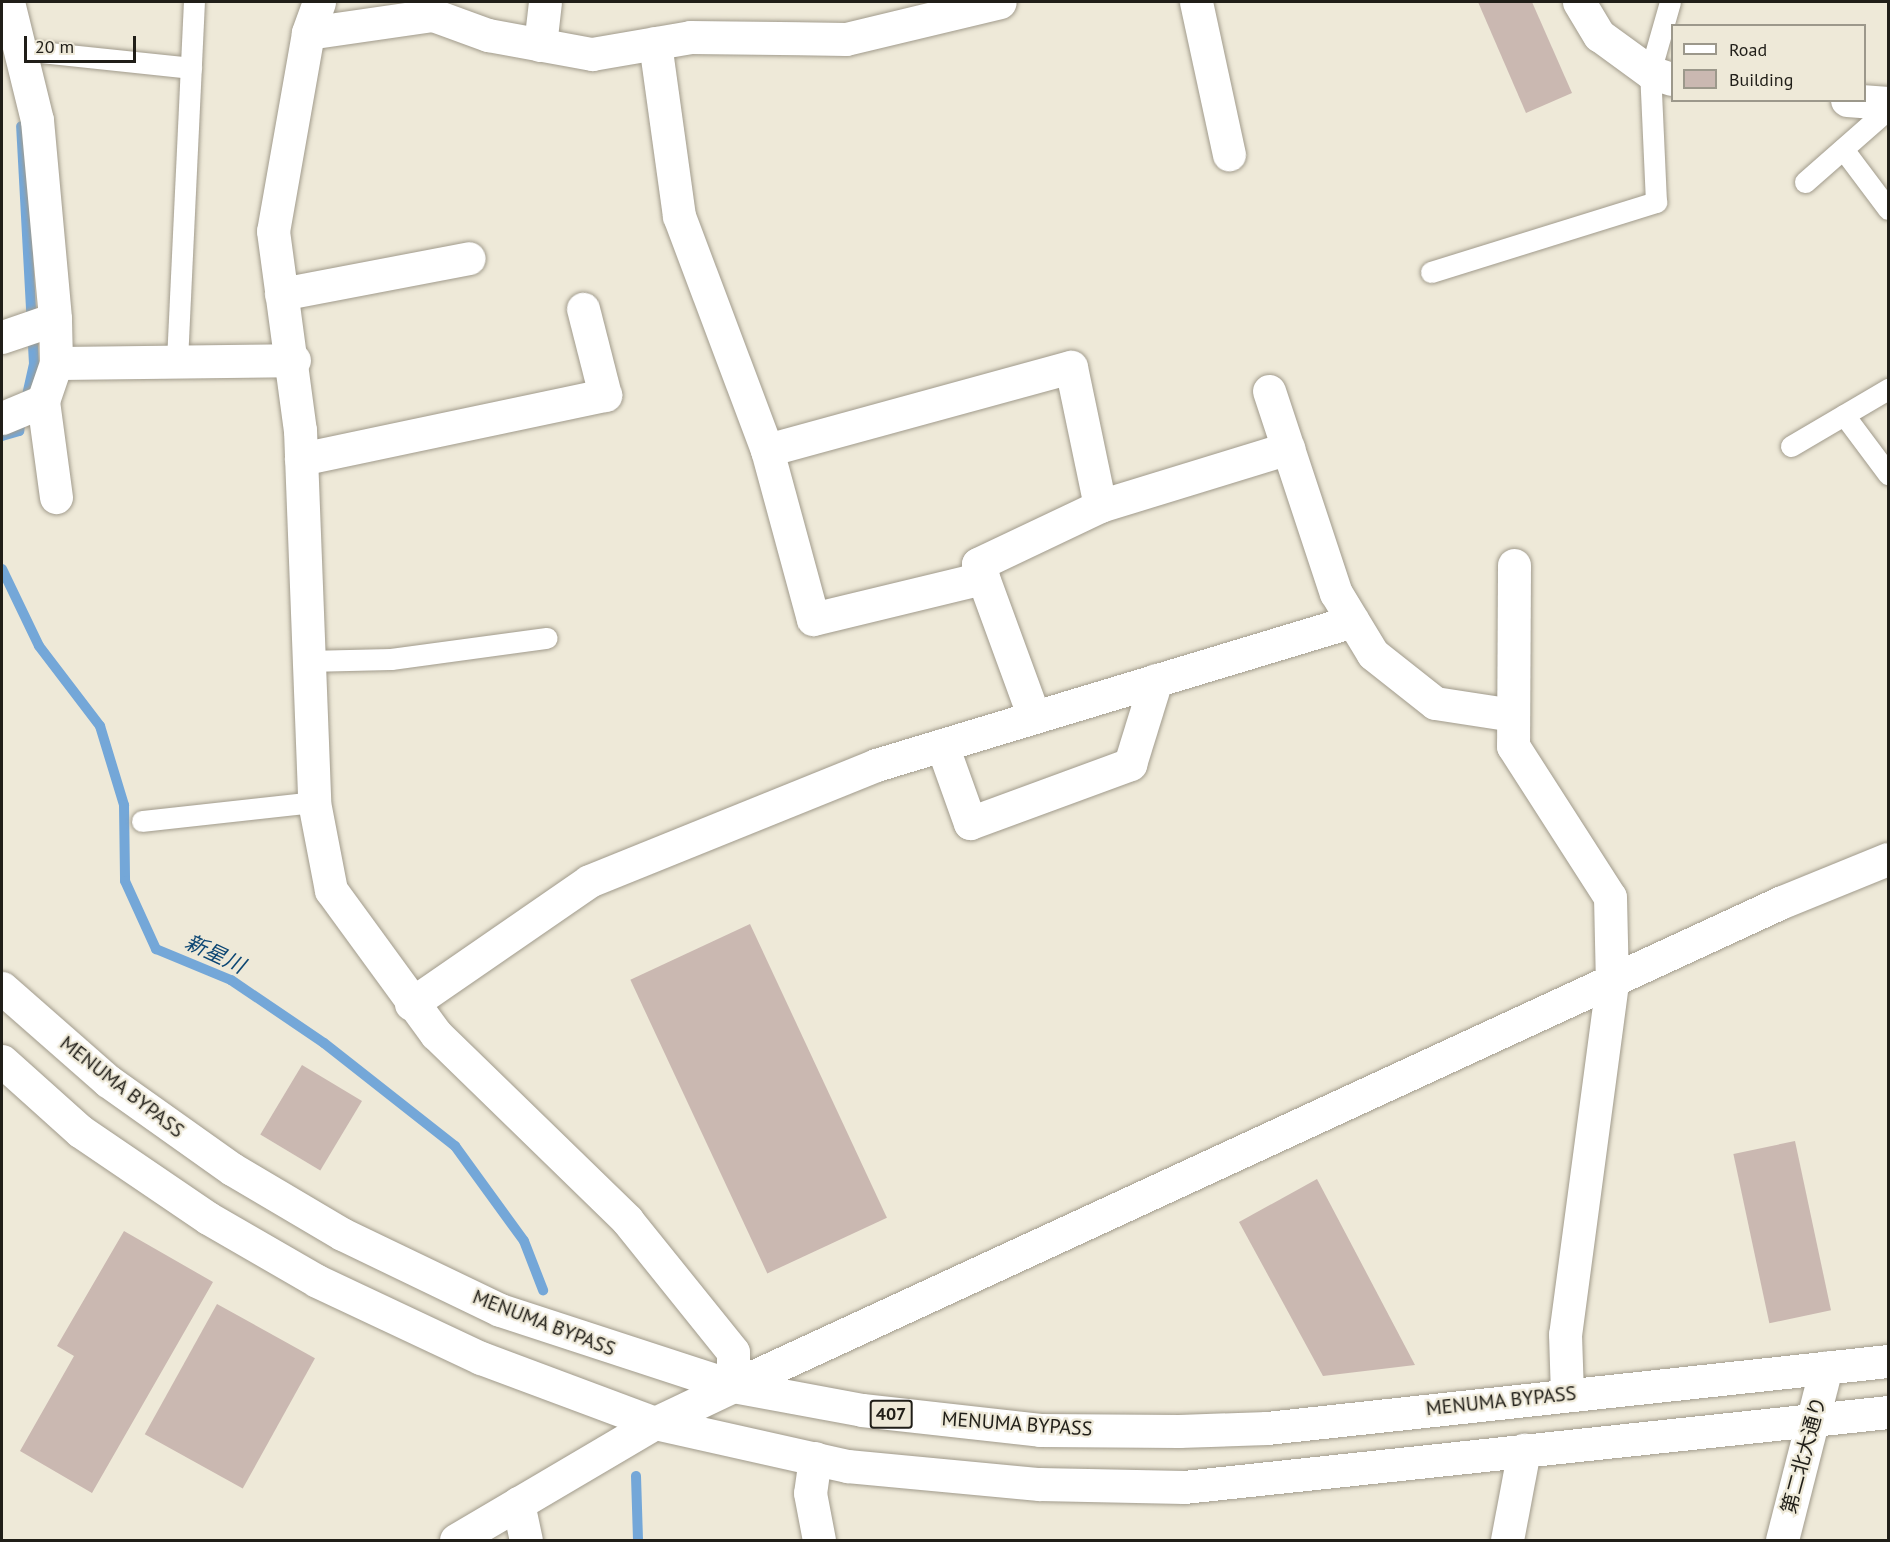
<!DOCTYPE html>
<html>
<head>
<meta charset="utf-8">
<style>
  body { margin:0 }
  #map { position:relative; width:1890px; height:1542px; overflow:hidden; background:#eee9d8; font-family:"PT Sans","Noto Sans JP",sans-serif }
  div>[style] { position:absolute }
  .stream>* { height:10px; margin:-5px; padding:0 5px; transform-origin:5px; border-radius:5px; background:#74a7d8 }
  .building>* { inset:0; background:#cab8b1; transform-origin:0 0 }
  .roads { filter:drop-shadow(0 0 2px #a19b8c) drop-shadow(0 0 2px #a19b8c) }
  .lane>* { height:21px; margin:-10.5px; padding:0 10.5px; transform-origin:10.5px; border-radius:10.5px; background:#fff }
  .street>* { height:33px; margin:-16.5px; padding:0 16.5px; transform-origin:16.5px; border-radius:16.5px; background:#fff }
  .secondary>* { height:33px; margin:-16.5px; padding:0 16.5px; transform-origin:16.5px; border-radius:16.5px; background:#fff }
  .highway>* { height:33px; margin:-16.5px; padding:0 16.5px; transform-origin:16.5px; border-radius:16.5px; background:#fff }
  span { translate:-50% -50%; white-space:nowrap; text-align:center; line-height:1.15; -webkit-text-stroke:4.5px #eee9d8; paint-order:stroke }
  .shield-label span { padding:2px 4px; background:#eee9d8; border:2px solid; border-radius:4px; -webkit-text-stroke-width:0 }
  .shield-label { font-size:18px; color:#201e18; font-weight:700 }
  .street-label { font-size:20px; color:#201e18 }
  .water-label { font-size:21px; color:#0c4673; font-style:italic }
  .frame { position:absolute; inset:0; border:3px solid #201e18; pointer-events:none }
  .legend { position:absolute; left:1671px; top:24px; width:195px; height:78px; box-sizing:border-box; background:#eee9d8; border:2px solid #9c988b; margin:0; padding:8px 10px; list-style:none; font-size:18px; color:#201e18 }
  .legend li { display:flex; align-items:center; gap:12px; height:30px }
  .legend b { width:30px; border:2px solid #9c988b }
  .scale { position:absolute; left:24px; top:36px; width:112px; height:27px; box-sizing:border-box; border:3px solid #201e18; border-top:0; padding-left:8px; font-size:18px; line-height:21px; white-space:nowrap; color:#201e18; -webkit-text-stroke:4px #eee9d8; paint-order:stroke }
</style>
</head>
<body>
<div id="map">
  <div class="stream">
    <i style="left:2px;top:436px;width:18px;rotate:-16deg"></i>
    <i style="left:19px;top:431px;width:69px;rotate:-77.4deg"></i>
    <i style="left:34px;top:364px;width:238px;rotate:-93.1deg"></i>
    <i style="left:2px;top:569px;width:85px;rotate:64.3deg"></i>
    <i style="left:39px;top:646px;width:101px;rotate:52.7deg"></i>
    <i style="left:100px;top:726px;width:83px;rotate:73.1deg"></i>
    <i style="left:124px;top:805px;width:76px;rotate:89.2deg"></i>
    <i style="left:125px;top:881px;width:75px;rotate:65.5deg"></i>
    <i style="left:156px;top:949px;width:81px;rotate:22.5deg"></i>
    <i style="left:231px;top:980px;width:112px;rotate:34.1deg"></i>
    <i style="left:324px;top:1043px;width:167px;rotate:38.2deg"></i>
    <i style="left:455px;top:1146px;width:117px;rotate:54deg"></i>
    <i style="left:524px;top:1241px;width:53px;rotate:68.8deg"></i>
    <i style="left:636px;top:1476px;width:64px;rotate:88.2deg"></i>
  </div>
  <div class="building">
    <i style="clip-path:polygon(1478px 2px,1532px 2px,1572px 93px,1526px 113px)"></i>
    <i style="left:750px;top:924px;width:324px;height:132px;rotate:65deg"></i>
    <i style="left:302px;top:1065px;width:70px;height:81px;rotate:31deg"></i>
    <i style="left:1795px;top:1141px;width:173px;height:63px;rotate:78deg"></i>
    <i style="clip-path:polygon(1317px 1179px,1415px 1365px,1323px 1376px,1239px 1222px)"></i>
    <i style="clip-path:polygon(124px 1231px,213px 1282px,92px 1493px,20px 1451px,74px 1356px,57px 1346px)"></i>
    <i style="left:217px;top:1304px;width:112px;height:149px;rotate:29deg"></i>
  </div>
  <div class="roads">
    <div class="lane">
      <i style="left:21px;top:50px;width:171px;rotate:6deg"></i>
      <i style="left:1843px;top:149px;width:75px;rotate:53.1deg"></i>
      <i style="left:1805px;top:182px;width:111px;rotate:-41.3deg"></i>
      <i style="left:1431px;top:272px;width:236px;rotate:-17.3deg"></i>
      <i style="left:1656px;top:202px;width:130px;rotate:-92.6deg"></i>
      <i style="left:1650px;top:72px;width:73px;rotate:-74.1deg"></i>
      <i style="left:177px;top:361px;width:359px;rotate:-87.3deg"></i>
      <i style="left:1844px;top:415px;width:74px;rotate:53.3deg"></i>
      <i style="left:1791px;top:446px;width:113px;rotate:-30.4deg"></i>
      <i style="left:307px;top:661px;width:84px;rotate:-1.4deg"></i>
      <i style="left:391px;top:659px;width:157px;rotate:-7.7deg"></i>
      <i style="left:142px;top:821px;width:173px;rotate:-6.3deg"></i>
    </div>
    <div class="street">
      <i style="left:8px;top:2px;width:122px;rotate:76.2deg"></i>
      <i style="left:37px;top:120px;width:200px;rotate:84.8deg"></i>
      <i style="left:55px;top:319px;width:44px;rotate:88.7deg"></i>
      <i style="left:56px;top:363px;width:40px;rotate:108.9deg"></i>
      <i style="left:43px;top:401px;width:97px;rotate:82.3deg"></i>
      <i style="left:319px;top:2px;width:33px;rotate:110deg"></i>
      <i style="left:308px;top:33px;width:201px;rotate:100deg"></i>
      <i style="left:273px;top:231px;width:201px;rotate:82.3deg"></i>
      <i style="left:300px;top:430px;width:372px;rotate:87.8deg"></i>
      <i style="left:314px;top:802px;width:90px;rotate:79.1deg"></i>
      <i style="left:331px;top:890px;width:178px;rotate:53.9deg"></i>
      <i style="left:436px;top:1034px;width:267px;rotate:44.2deg"></i>
      <i style="left:627px;top:1220px;width:169px;rotate:51.2deg"></i>
      <i style="left:733px;top:1352px;width:34px;rotate:90deg"></i>
      <i style="left:1196px;top:2px;width:156px;rotate:77.8deg"></i>
      <i style="left:1579px;top:2px;width:39px;rotate:59deg"></i>
      <i style="left:1599px;top:35px;width:63px;rotate:36deg"></i>
      <i style="left:1650px;top:72px;width:23px;rotate:18deg"></i>
      <i style="left:308px;top:33px;width:126px;rotate:-8.2deg"></i>
      <i style="left:433px;top:15px;width:59px;rotate:20deg"></i>
      <i style="left:488px;top:35px;width:106px;rotate:10.4deg"></i>
      <i style="left:592px;top:54px;width:99px;rotate:-9.8deg"></i>
      <i style="left:690px;top:37px;width:156px;rotate:0.7deg"></i>
      <i style="left:846px;top:39px;width:158px;rotate:-13.5deg"></i>
      <i style="left:655px;top:43px;width:175px;rotate:82.1deg"></i>
      <i style="left:679px;top:216px;width:250px;rotate:69.4deg"></i>
      <i style="left:767px;top:450px;width:175px;rotate:74.8deg"></i>
      <i style="left:813px;top:619px;width:175px;rotate:-13.6deg"></i>
      <i style="left:540px;top:45px;width:43px;rotate:-83.4deg"></i>
      <i style="left:1847px;top:100px;width:41px;rotate:4.2deg"></i>
      <i style="left:281px;top:294px;width:191px;rotate:-10.8deg"></i>
      <i style="left:2px;top:337px;width:56px;rotate:-18.8deg"></i>
      <i style="left:56px;top:363px;width:238px;rotate:-0.7deg"></i>
      <i style="left:1269px;top:391px;width:213px;rotate:71.7deg"></i>
      <i style="left:1336px;top:593px;width:71px;rotate:58.8deg"></i>
      <i style="left:1373px;top:654px;width:79px;rotate:38.3deg"></i>
      <i style="left:1435px;top:703px;width:79px;rotate:8.7deg"></i>
      <i style="left:2px;top:418px;width:44px;rotate:-22.5deg"></i>
      <i style="left:767px;top:450px;width:315px;rotate:-15.3deg"></i>
      <i style="left:1071px;top:367px;width:142px;rotate:78.2deg"></i>
      <i style="left:301px;top:459px;width:311px;rotate:-11.9deg"></i>
      <i style="left:605px;top:395px;width:89px;rotate:-104.3deg"></i>
      <i style="left:1514px;top:565px;width:181px;rotate:90.3deg"></i>
      <i style="left:1513px;top:746px;width:179px;rotate:57.3deg"></i>
      <i style="left:1610px;top:897px;width:86px;rotate:88.7deg"></i>
      <i style="left:1612px;top:983px;width:354px;rotate:97.6deg"></i>
      <i style="left:1565px;top:1334px;width:60px;rotate:88.1deg"></i>
      <i style="left:1034px;top:717px;width:163px;rotate:-110.1deg"></i>
      <i style="left:978px;top:564px;width:135px;rotate:-25.4deg"></i>
      <i style="left:1100px;top:506px;width:197px;rotate:-17.1deg"></i>
      <i style="left:942px;top:745px;width:83px;rotate:70.3deg"></i>
      <i style="left:970px;top:823px;width:171px;rotate:-20.2deg"></i>
      <i style="left:1130px;top:764px;width:88px;rotate:-72.8deg"></i>
      <i style="left:411px;top:1004px;width:216px;rotate:-34.6deg"></i>
      <i style="left:589px;top:881px;width:310px;rotate:-22deg"></i>
      <i style="left:876px;top:765px;width:498px;rotate:-16.8deg"></i>
      <i style="left:815px;top:1458px;width:35px;rotate:98deg"></i>
      <i style="left:810px;top:1493px;width:48px;rotate:79.2deg"></i>
      <i style="left:518px;top:1503px;width:38px;rotate:78deg"></i>
      <i style="left:456px;top:1540px;width:231px;rotate:-30.5deg"></i>
      <i style="left:655px;top:1423px;width:86px;rotate:-25.4deg"></i>
      <i style="left:733px;top:1386px;width:1155px;rotate:-24.77deg"></i>
      <i style="left:1782px;top:902px;width:114px;rotate:-22.1deg"></i>
      <i style="left:1507px;top:1540px;width:92px;rotate:-79.3deg"></i>
    </div>
    <div class="secondary">
      <i style="left:1782px;top:1540px;width:178px;rotate:-75.7deg"></i>
    </div>
    <div class="highway">
      <i style="left:2px;top:988px;width:141px;rotate:41.3deg"></i>
      <i style="left:108px;top:1081px;width:152px;rotate:35.4deg"></i>
      <i style="left:232px;top:1169px;width:128px;rotate:30.6deg"></i>
      <i style="left:342px;top:1234px;width:175px;rotate:25.7deg"></i>
      <i style="left:500px;top:1310px;width:245px;rotate:18.1deg"></i>
      <i style="left:733px;top:1386px;width:131px;rotate:10.5deg"></i>
      <i style="left:862px;top:1410px;width:179px;rotate:6.4deg"></i>
      <i style="left:1040px;top:1430px;width:139px;rotate:0.4deg"></i>
      <i style="left:1179px;top:1431px;width:88px;rotate:-2deg"></i>
      <i style="left:1267px;top:1428px;width:625px;rotate:-6.16deg"></i>
      <i style="left:2px;top:1061px;width:105px;rotate:41.9deg"></i>
      <i style="left:80px;top:1131px;width:155px;rotate:34.2deg"></i>
      <i style="left:208px;top:1218px;width:126px;rotate:30deg"></i>
      <i style="left:317px;top:1281px;width:181px;rotate:25.2deg"></i>
      <i style="left:481px;top:1358px;width:186px;rotate:20.5deg"></i>
      <i style="left:655px;top:1423px;width:197px;rotate:12.6deg"></i>
      <i style="left:847px;top:1466px;width:193px;rotate:5.4deg"></i>
      <i style="left:1039px;top:1484px;width:145px;rotate:1.2deg"></i>
      <i style="left:1184px;top:1487px;width:708px;rotate:-6.08deg"></i>
    </div>
  </div>
  <div class="shield-label">
    <span style="left:891px;top:1414px">407</span>
  </div>
  <div class="street-label">
    <span style="left:122px;top:1087px;rotate:38deg">MENUMA BYPASS</span>
    <span style="left:544px;top:1323px;rotate:21deg">MENUMA BYPASS</span>
    <span style="left:1501px;top:1401px;rotate:-6deg">MENUMA BYPASS</span>
    <span style="left:1017px;top:1424px;rotate:4deg">MENUMA BYPASS</span>
    <span style="left:1804px;top:1455px;rotate:-75deg">第二北大通り</span>
  </div>
  <div class="water-label">
    <span style="left:215px;top:954px;rotate:25deg">新星川</span>
  </div>
  <div class="frame"></div>
  <ul class="legend">
  <li><b style="height:8px;background:#fff"></b>Road</li>
  <li><b style="height:16px;background:#cab8b1"></b>Building</li>
  </ul>
  <div class="scale">20 m</div>
</div>
</body>
</html>
